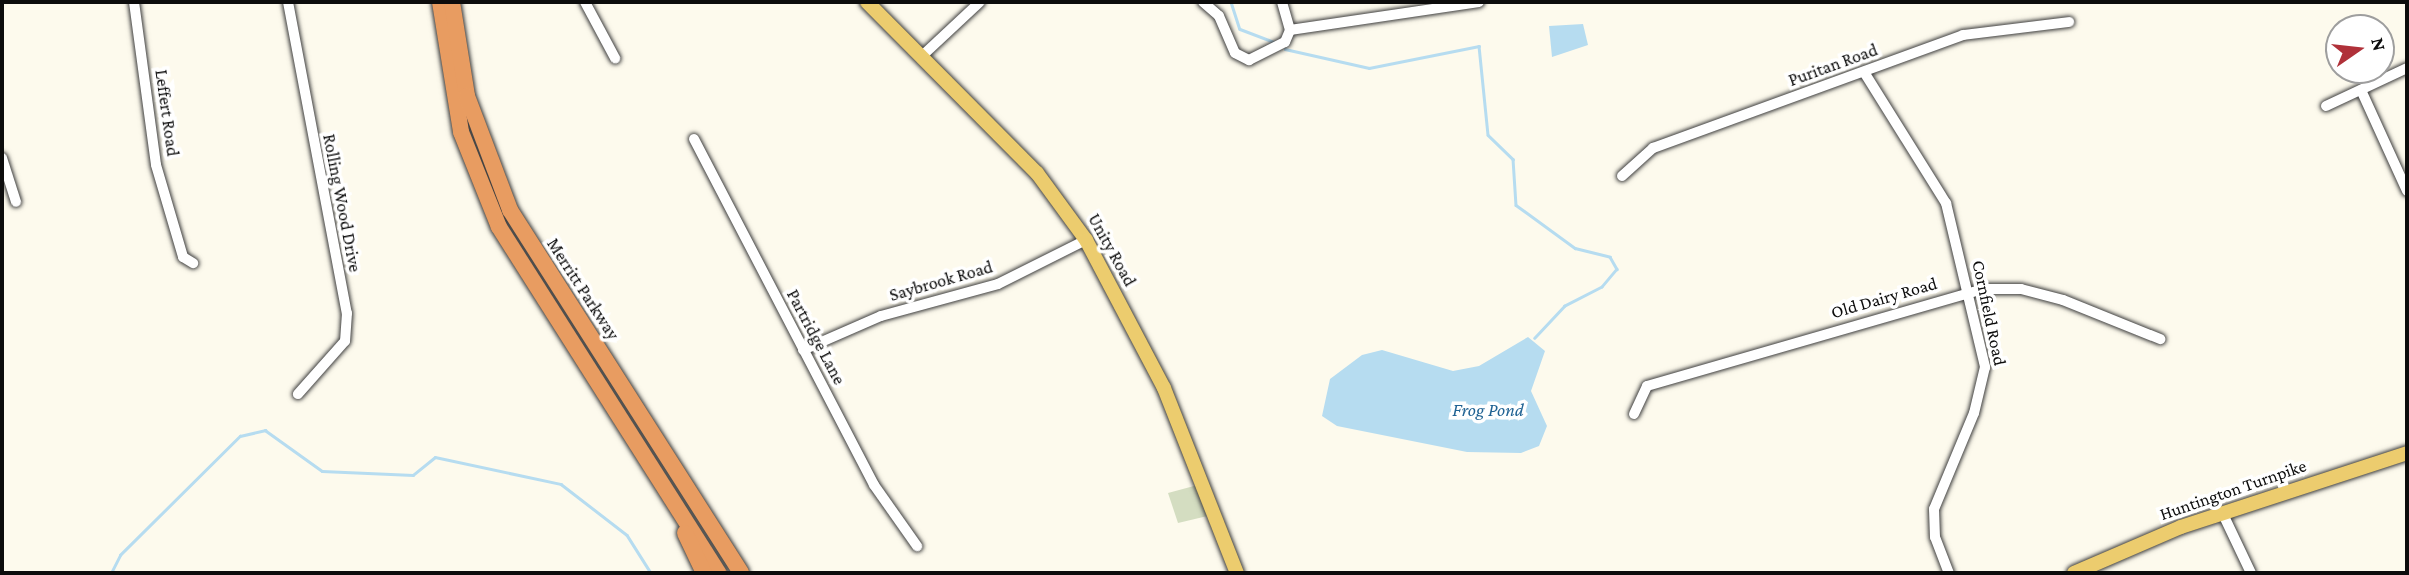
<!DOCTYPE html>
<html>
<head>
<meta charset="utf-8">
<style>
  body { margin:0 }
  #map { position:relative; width:2409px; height:575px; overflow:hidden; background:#fdfaed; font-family:"Crimson Pro",serif }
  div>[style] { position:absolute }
  .cemetery>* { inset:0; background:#d4ddc1 }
  .water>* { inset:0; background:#b6dcf0 }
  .stream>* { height:2.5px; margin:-1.25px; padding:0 1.25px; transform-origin:1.25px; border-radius:1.25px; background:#b6dcf0 }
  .roads { filter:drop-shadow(0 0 2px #3f3f3f) drop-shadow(0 0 2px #3f3f3f) }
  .minor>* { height:10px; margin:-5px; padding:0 5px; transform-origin:5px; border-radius:5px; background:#fff }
  .major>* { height:14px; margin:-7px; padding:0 7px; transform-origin:7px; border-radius:7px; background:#eccc6e }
  .highway>* { height:16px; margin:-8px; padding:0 8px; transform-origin:8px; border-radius:8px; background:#e89c61 }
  span { translate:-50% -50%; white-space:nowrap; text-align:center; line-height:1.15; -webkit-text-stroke:7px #fff; paint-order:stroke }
  .street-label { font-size:18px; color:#0c0c0c }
  .water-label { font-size:19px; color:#216393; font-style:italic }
  .frame { position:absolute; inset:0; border:4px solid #0c0c0c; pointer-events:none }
  .north { position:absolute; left:2325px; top:14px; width:70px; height:70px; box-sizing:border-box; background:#fff; border:2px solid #9e9e9e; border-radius:50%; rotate:76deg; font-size:19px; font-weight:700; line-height:28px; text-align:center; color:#0c0c0c }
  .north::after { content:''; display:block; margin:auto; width:24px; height:32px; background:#b03139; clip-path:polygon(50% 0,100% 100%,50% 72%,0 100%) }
</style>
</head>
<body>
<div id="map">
  <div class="cemetery">
    <i style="clip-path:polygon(1205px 483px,1216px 514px,1178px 523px,1168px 493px)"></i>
  </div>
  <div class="water">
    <i style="clip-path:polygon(1583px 24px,1588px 45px,1552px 57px,1549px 26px)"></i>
    <i style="clip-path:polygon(1528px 337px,1545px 351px,1531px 391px,1547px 426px,1539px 446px,1521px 453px,1467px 452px,1337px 426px,1322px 416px,1330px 379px,1362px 355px,1382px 350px,1453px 371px,1479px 366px)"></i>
  </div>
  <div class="stream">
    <i style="left:1231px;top:2px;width:28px;rotate:72deg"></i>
    <i style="left:1240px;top:29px;width:40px;rotate:21deg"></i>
    <i style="left:1285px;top:49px;width:86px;rotate:12.7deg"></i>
    <i style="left:1369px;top:68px;width:112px;rotate:-11.3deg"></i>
    <i style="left:1479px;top:46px;width:89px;rotate:84.2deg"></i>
    <i style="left:1488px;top:135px;width:35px;rotate:44deg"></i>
    <i style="left:1513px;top:159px;width:46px;rotate:86.3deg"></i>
    <i style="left:1516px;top:205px;width:73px;rotate:36.1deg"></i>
    <i style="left:1575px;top:248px;width:36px;rotate:14deg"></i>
    <i style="left:1610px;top:257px;width:14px;rotate:60deg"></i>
    <i style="left:1617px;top:269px;width:23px;rotate:130deg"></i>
    <i style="left:1602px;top:287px;width:42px;rotate:152.8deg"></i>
    <i style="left:1565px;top:306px;width:44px;rotate:133.2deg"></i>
    <i style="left:111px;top:573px;width:20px;rotate:-63deg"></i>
    <i style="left:120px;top:555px;width:169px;rotate:-44.8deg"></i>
    <i style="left:240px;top:436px;width:26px;rotate:-13deg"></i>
    <i style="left:265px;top:430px;width:70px;rotate:35.7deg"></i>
    <i style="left:322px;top:471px;width:91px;rotate:2.5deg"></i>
    <i style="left:413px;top:475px;width:28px;rotate:-39deg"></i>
    <i style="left:435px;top:457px;width:129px;rotate:12.1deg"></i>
    <i style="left:561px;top:484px;width:83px;rotate:37.7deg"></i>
    <i style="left:627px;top:535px;width:45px;rotate:57.7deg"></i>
  </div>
  <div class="roads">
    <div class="minor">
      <i style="left:134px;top:2px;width:164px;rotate:82.3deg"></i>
      <i style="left:156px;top:165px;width:96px;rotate:73.6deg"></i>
      <i style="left:183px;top:257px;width:12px;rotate:31deg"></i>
      <i style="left:288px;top:2px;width:317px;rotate:79.3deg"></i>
      <i style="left:347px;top:313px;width:28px;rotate:94deg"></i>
      <i style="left:345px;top:341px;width:71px;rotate:131.6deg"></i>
      <i style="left:585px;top:2px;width:64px;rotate:61.8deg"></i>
      <i style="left:1203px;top:2px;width:21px;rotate:41deg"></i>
      <i style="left:1219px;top:16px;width:40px;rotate:66.6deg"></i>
      <i style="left:1235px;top:53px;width:16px;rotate:27deg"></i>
      <i style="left:1249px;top:60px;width:40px;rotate:-26.6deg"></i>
      <i style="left:1285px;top:42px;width:13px;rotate:-67deg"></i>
      <i style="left:1290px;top:30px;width:29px;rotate:-106deg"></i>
      <i style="left:1290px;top:30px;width:191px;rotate:-8.4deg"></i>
      <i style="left:922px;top:56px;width:79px;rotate:-43deg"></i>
      <i style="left:1864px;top:72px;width:155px;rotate:58deg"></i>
      <i style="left:1946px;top:203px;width:169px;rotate:76.6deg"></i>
      <i style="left:1985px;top:367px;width:47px;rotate:103.4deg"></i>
      <i style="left:1974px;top:413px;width:104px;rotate:112.6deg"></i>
      <i style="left:1934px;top:509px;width:28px;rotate:88deg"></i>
      <i style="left:1935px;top:537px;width:39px;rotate:69deg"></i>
      <i style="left:2361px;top:90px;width:111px;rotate:65.5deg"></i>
      <i style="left:2326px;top:106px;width:89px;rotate:-25.1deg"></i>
      <i style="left:694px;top:139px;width:390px;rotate:62.5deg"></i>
      <i style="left:874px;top:485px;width:75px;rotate:54.8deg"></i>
      <i style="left:2px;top:158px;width:46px;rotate:72.3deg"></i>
      <i style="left:1622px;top:176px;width:42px;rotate:-42.1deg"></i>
      <i style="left:1653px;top:148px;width:330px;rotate:-20deg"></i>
      <i style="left:1963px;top:35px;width:107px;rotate:-7deg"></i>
      <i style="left:803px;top:350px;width:85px;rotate:-23.6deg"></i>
      <i style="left:881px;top:316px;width:121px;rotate:-15.3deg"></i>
      <i style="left:998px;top:284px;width:98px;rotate:-26.6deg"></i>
      <i style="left:1634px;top:414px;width:31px;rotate:-65deg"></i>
      <i style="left:1647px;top:386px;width:350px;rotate:-16.1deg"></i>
      <i style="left:1983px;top:289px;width:38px"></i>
      <i style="left:2021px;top:289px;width:43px;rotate:14.7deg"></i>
      <i style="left:2063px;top:300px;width:105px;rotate:21.9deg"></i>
      <i style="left:2222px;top:512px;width:68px;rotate:64.6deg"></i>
    </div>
    <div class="major">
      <i style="left:867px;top:2px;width:241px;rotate:45.2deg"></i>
      <i style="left:1037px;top:173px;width:83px;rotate:53.8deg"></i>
      <i style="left:1086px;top:240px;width:167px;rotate:62.2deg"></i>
      <i style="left:1164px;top:388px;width:199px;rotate:68.5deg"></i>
      <i style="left:2074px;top:573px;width:116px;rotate:-23.3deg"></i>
      <i style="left:2181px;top:527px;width:238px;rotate:-18.1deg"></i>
    </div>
    <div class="highway">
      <i style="left:440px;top:2px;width:132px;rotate:80.8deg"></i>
      <i style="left:461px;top:132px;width:102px;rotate:68.2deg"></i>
      <i style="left:499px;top:227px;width:410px;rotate:57.6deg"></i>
      <i style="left:452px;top:2px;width:95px;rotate:80.9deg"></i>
      <i style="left:467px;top:96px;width:122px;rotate:69.3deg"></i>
      <i style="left:510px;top:210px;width:430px;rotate:57.5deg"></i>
      <i style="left:685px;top:533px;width:44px;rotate:64.6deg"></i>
    </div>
  </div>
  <div class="street-label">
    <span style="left:1833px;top:65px;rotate:-20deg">Puritan Road</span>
    <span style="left:167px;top:113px;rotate:82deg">Leffert Road</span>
    <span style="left:342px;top:203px;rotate:79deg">Rolling Wood Drive</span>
    <span style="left:1112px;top:250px;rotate:61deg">Unity Road</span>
    <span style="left:941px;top:281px;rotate:-16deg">Saybrook Road</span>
    <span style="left:583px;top:289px;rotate:57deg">Merritt Parkway</span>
    <span style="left:1884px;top:298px;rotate:-16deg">Old Dairy Road</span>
    <span style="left:1989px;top:313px;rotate:78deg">Cornfield Road</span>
    <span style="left:816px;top:337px;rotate:62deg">Partridge Lane</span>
    <span style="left:2233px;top:490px;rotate:-19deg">Huntington Turnpike</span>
  </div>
  <div class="water-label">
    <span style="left:1488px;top:410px">Frog Pond</span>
  </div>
  <div class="frame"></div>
  <div class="north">N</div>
</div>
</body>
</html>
